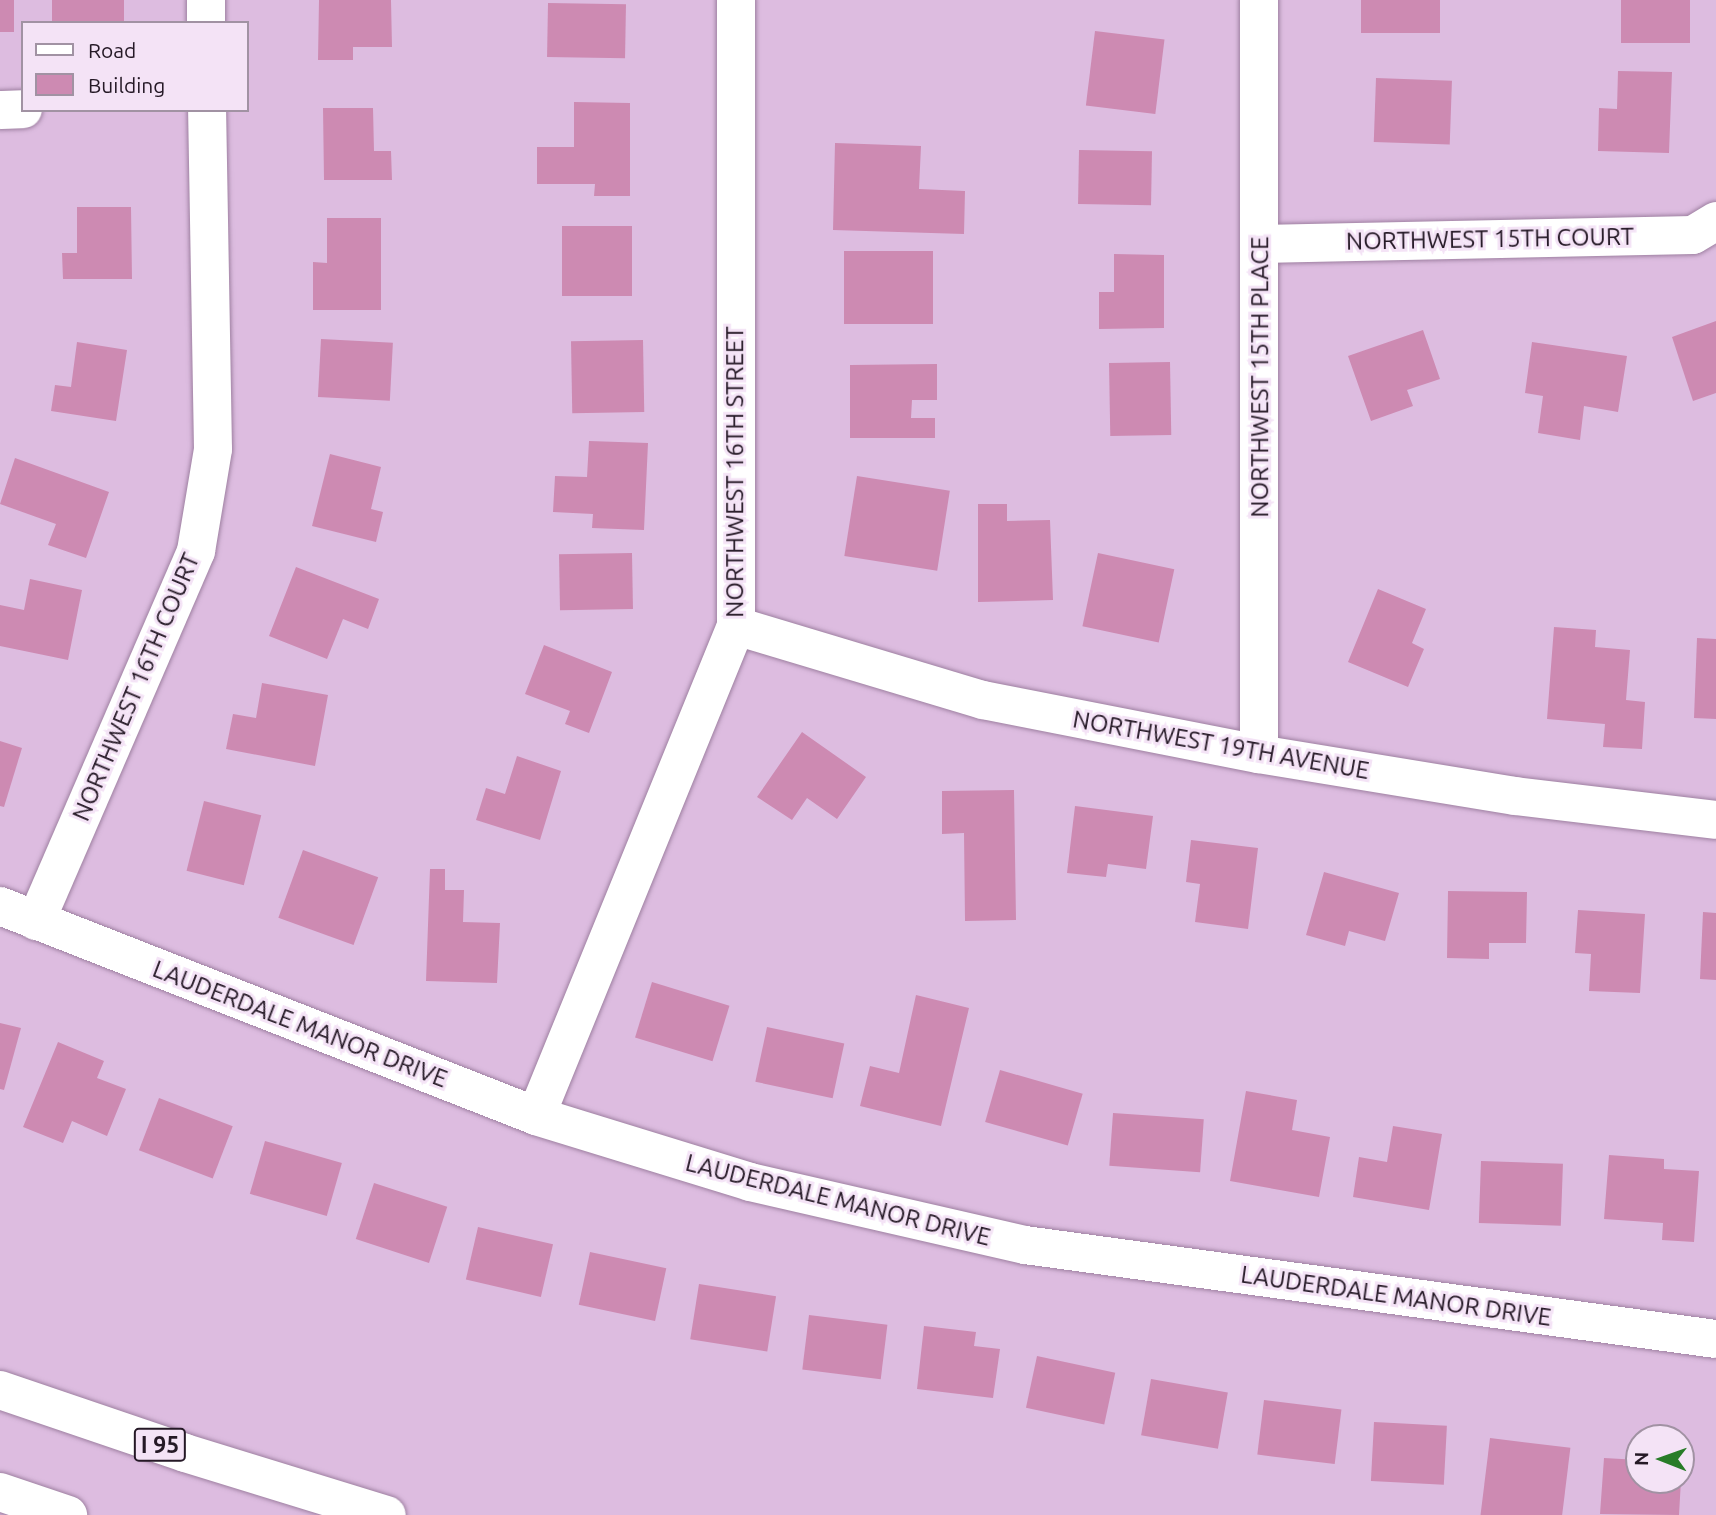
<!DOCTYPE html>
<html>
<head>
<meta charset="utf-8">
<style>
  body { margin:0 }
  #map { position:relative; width:1716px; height:1515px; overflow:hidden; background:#ddbce0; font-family:Ubuntu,sans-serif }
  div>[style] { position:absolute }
  .building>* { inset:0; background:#cd8ab2; transform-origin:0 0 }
  .roads { filter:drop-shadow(0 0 2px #9e80a1) drop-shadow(0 0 2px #9e80a1) }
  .minor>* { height:38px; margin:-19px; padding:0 19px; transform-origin:19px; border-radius:19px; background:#fff }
  .motorway>* { height:38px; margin:-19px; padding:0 19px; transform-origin:19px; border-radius:19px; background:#fff }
  span { translate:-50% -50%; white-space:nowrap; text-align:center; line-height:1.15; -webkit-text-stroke:6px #f4e3f6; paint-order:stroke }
  .shield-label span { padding:2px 5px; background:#f4e3f6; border:2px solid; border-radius:5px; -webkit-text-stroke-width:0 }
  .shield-label { font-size:23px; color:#251926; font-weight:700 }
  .street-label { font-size:24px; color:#251926 }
  .legend { position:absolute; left:21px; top:21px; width:228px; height:91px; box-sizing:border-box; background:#f4e3f6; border:2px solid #a192a3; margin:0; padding:9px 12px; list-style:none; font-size:21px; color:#251926 }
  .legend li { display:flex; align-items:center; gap:14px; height:35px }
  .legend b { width:35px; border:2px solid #a192a3 }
  .north { position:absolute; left:1625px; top:1424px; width:70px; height:70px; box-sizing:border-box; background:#f4e3f6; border:2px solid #a192a3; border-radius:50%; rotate:271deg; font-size:19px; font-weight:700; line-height:28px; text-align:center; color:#251926 }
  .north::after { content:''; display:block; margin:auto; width:24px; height:32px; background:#287c28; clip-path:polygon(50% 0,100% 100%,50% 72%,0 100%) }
</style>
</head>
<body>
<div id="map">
  <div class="building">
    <i style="left:0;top:0;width:14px;height:32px"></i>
    <i style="left:52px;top:0;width:72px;height:23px"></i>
    <i style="clip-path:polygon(319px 0,391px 0,392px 47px,353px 47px,353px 60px,318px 60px)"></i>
    <i style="left:1361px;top:0;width:79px;height:33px"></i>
    <i style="left:1621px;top:0;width:69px;height:43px"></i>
    <i style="left:548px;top:3px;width:78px;height:54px;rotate:1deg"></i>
    <i style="left:1095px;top:31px;width:70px;height:75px;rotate:7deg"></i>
    <i style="clip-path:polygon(1618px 71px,1672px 72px,1669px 153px,1598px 151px,1599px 108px,1617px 109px)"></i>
    <i style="left:1376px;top:78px;width:76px;height:64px;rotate:2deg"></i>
    <i style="clip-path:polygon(574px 102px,630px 103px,630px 196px,594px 196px,595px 184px,537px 184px,537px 147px,574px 147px)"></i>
    <i style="clip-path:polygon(323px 108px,373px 108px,374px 151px,391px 151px,392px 180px,324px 180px)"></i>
    <i style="clip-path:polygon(835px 143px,921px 146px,919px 189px,965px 191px,964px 234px,833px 230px)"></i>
    <i style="left:1079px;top:150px;width:73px;height:54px;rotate:1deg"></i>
    <i style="clip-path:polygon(77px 207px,131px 207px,132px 279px,63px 279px,62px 253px,77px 253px)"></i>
    <i style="clip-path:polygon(327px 218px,381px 218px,381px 310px,313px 310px,313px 262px,327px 263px)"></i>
    <i style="left:562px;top:226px;width:70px;height:70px"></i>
    <i style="left:933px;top:251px;width:73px;height:89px;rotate:90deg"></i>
    <i style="clip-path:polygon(1114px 254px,1164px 255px,1164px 328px,1099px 329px,1099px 292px,1114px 292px)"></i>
    <i style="clip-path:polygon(1716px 321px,1716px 393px,1693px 401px,1672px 337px)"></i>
    <i style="clip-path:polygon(1423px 330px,1440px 379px,1407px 390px,1413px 406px,1371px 421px,1348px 356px)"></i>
    <i style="left:321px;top:339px;width:72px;height:58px;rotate:3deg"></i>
    <i style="left:643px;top:340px;width:72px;height:72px;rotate:89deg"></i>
    <i style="clip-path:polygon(77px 342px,127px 350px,116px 421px,51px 411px,55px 385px,71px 387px)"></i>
    <i style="clip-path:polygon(1532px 342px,1627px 356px,1618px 412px,1584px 406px,1580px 440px,1538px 433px,1543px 396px,1525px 393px)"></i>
    <i style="left:1170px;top:362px;width:73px;height:61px;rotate:89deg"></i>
    <i style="clip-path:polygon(937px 364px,937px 400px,912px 400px,911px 418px,935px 418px,935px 438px,850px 438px,850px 365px)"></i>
    <i style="clip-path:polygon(589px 441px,648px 443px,644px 530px,592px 528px,593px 514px,553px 512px,555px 476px,587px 477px)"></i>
    <i style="clip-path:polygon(330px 454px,381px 467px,371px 509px,383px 512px,376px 542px,312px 526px)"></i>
    <i style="clip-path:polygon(15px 458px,109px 492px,86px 558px,48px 545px,56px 524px,0 504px)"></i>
    <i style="left:857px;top:476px;width:94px;height:81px;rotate:9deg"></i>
    <i style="clip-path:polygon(978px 504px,1007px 504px,1007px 521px,1050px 520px,1053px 600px,978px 602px)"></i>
    <i style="left:632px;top:553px;width:56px;height:73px;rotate:89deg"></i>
    <i style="left:1098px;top:553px;width:78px;height:75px;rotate:12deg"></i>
    <i style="clip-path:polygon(296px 567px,379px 599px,368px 629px,343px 619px,327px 659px,269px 636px)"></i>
    <i style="clip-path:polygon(30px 579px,82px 590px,68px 660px,0 646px,0 605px,24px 610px)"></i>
    <i style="clip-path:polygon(1378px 589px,1426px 609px,1412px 643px,1424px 649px,1408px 687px,1348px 662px)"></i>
    <i style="clip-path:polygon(1554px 627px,1596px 630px,1595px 647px,1630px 650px,1626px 700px,1645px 702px,1642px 749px,1603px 747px,1605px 724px,1547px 719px)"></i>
    <i style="clip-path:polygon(1697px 638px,1716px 639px,1716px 719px,1694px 718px)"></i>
    <i style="clip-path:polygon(544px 645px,612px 672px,589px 733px,565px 724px,570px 711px,525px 694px)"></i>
    <i style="clip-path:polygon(262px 683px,328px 695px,315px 766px,226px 749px,233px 714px,256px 718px)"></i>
    <i style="clip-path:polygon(802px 732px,866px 777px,837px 819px,807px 798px,792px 820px,757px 797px)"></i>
    <i style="clip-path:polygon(0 741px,22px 748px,4px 807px,0 806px)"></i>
    <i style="clip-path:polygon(517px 756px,561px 771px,540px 840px,476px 820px,486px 788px,505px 794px)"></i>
    <i style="clip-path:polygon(1014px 790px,1016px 920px,965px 921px,964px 833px,942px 834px,942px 791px)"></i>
    <i style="left:204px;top:801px;width:59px;height:72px;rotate:14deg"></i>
    <i style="clip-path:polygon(1075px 806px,1153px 816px,1146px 869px,1108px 864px,1106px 877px,1067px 873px)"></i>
    <i style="clip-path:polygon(1191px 840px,1258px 848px,1248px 929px,1195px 922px,1200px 884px,1186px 882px)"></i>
    <i style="left:303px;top:850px;width:80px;height:72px;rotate:20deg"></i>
    <i style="clip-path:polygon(430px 869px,445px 869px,445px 890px,464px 890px,463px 922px,500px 923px,497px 983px,426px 981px)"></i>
    <i style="clip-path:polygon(1324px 872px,1399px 893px,1385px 941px,1349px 931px,1345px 946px,1306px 935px)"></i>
    <i style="clip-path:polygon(1448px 891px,1527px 892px,1526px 943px,1489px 943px,1489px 959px,1447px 958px)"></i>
    <i style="clip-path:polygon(1578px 910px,1645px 914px,1640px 993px,1589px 991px,1591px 954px,1575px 953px)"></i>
    <i style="clip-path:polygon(1703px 912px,1716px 913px,1716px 980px,1700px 979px)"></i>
    <i style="left:652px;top:982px;width:81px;height:58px;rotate:17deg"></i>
    <i style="clip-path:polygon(916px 995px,969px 1008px,941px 1126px,860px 1106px,870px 1066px,899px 1073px)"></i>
    <i style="clip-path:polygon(0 1023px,21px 1028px,4px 1090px,0 1089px)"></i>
    <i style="left:767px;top:1027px;width:79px;height:56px;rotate:12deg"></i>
    <i style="clip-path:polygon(58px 1042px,104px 1061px,97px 1078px,126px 1089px,107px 1136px,72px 1121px,63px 1143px,23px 1127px)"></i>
    <i style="left:1000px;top:1070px;width:86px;height:54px;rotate:16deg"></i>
    <i style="clip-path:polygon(1246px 1091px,1297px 1100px,1292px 1130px,1330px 1137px,1319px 1197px,1230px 1181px)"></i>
    <i style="left:159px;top:1098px;width:79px;height:56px;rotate:21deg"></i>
    <i style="left:1113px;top:1113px;width:91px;height:53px;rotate:4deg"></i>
    <i style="clip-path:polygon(1393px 1126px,1442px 1134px,1429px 1210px,1353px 1197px,1359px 1157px,1387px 1162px)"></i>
    <i style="left:265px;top:1141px;width:80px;height:55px;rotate:16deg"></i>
    <i style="clip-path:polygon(1609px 1155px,1664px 1159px,1664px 1169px,1699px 1171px,1694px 1242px,1662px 1240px,1663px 1223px,1604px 1219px)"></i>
    <i style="left:1481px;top:1161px;width:82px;height:62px;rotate:2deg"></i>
    <i style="left:374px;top:1183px;width:77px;height:59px;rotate:18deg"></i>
    <i style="left:478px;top:1227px;width:77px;height:54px;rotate:13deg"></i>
    <i style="left:590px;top:1252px;width:78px;height:54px;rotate:12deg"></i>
    <i style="left:699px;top:1284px;width:78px;height:56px;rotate:9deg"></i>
    <i style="left:809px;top:1315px;width:79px;height:55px;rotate:7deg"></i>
    <i style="clip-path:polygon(924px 1326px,976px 1332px,974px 1346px,1000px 1349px,993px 1398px,917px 1389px)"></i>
    <i style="left:1037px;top:1356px;width:80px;height:53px;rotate:12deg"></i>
    <i style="left:1151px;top:1379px;width:78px;height:57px;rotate:10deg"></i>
    <i style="left:1264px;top:1400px;width:78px;height:55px;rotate:7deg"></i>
    <i style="left:1374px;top:1422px;width:73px;height:59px;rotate:3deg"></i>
    <i style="left:1490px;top:1438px;width:81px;height:78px;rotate:7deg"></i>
    <i style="clip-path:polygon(1604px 1458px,1639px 1460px,1639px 1480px,1681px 1480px,1679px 1515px,1600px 1514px)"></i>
  </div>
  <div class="roads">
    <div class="minor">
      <i style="left:206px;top:0;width:23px;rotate:90deg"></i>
      <i style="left:1259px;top:0;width:754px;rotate:90deg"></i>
      <i style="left:0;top:110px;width:23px;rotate:-2deg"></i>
      <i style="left:1260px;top:244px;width:433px;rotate:-1.2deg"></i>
      <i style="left:1693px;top:235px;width:27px;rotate:-31deg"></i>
      <i style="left:736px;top:626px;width:258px;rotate:16.7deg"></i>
      <i style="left:983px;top:700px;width:281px;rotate:11.1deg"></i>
      <i style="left:1259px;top:754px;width:259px;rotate:9.3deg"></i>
      <i style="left:1515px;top:796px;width:202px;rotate:6.8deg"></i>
      <i style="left:0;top:906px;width:576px;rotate:21.39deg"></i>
      <i style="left:536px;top:1116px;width:224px;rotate:17.1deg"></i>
      <i style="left:750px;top:1182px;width:282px;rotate:12.9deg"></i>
      <i style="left:1025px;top:1245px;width:697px;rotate:7.75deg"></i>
      <i style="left:36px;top:921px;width:403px;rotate:-66.6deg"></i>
      <i style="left:196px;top:551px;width:103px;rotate:-80.5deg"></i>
      <i style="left:213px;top:449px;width:339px;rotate:-91deg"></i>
      <i style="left:536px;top:1116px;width:529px;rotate:-67.8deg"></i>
      <i style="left:736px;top:626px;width:626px;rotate:-90deg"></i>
    </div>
    <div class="motorway">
      <i style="left:0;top:1390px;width:195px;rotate:18.8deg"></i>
      <i style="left:185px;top:1453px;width:211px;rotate:17.1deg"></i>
      <i style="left:0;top:1492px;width:72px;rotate:18.7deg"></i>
    </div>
  </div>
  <div class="shield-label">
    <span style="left:160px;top:1445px">I 95</span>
  </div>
  <div class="street-label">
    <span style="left:1490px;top:239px;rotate:-1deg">NORTHWEST 15TH COURT</span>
    <span style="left:1260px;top:377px;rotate:-90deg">NORTHWEST 15TH PLACE</span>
    <span style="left:735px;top:472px;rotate:-90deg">NORTHWEST 16TH STREET</span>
    <span style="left:136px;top:687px;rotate:-67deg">NORTHWEST 16TH COURT</span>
    <span style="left:1221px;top:745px;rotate:10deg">NORTHWEST 19TH AVENUE</span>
    <span style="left:300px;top:1024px;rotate:21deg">LAUDERDALE MANOR DRIVE</span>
    <span style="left:838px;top:1200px;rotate:14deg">LAUDERDALE MANOR DRIVE</span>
    <span style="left:1396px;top:1296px;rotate:8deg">LAUDERDALE MANOR DRIVE</span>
  </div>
  <ul class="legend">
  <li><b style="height:9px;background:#fff"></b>Road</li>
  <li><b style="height:19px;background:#cd8ab2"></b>Building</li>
  </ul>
  <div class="north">N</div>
</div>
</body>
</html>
